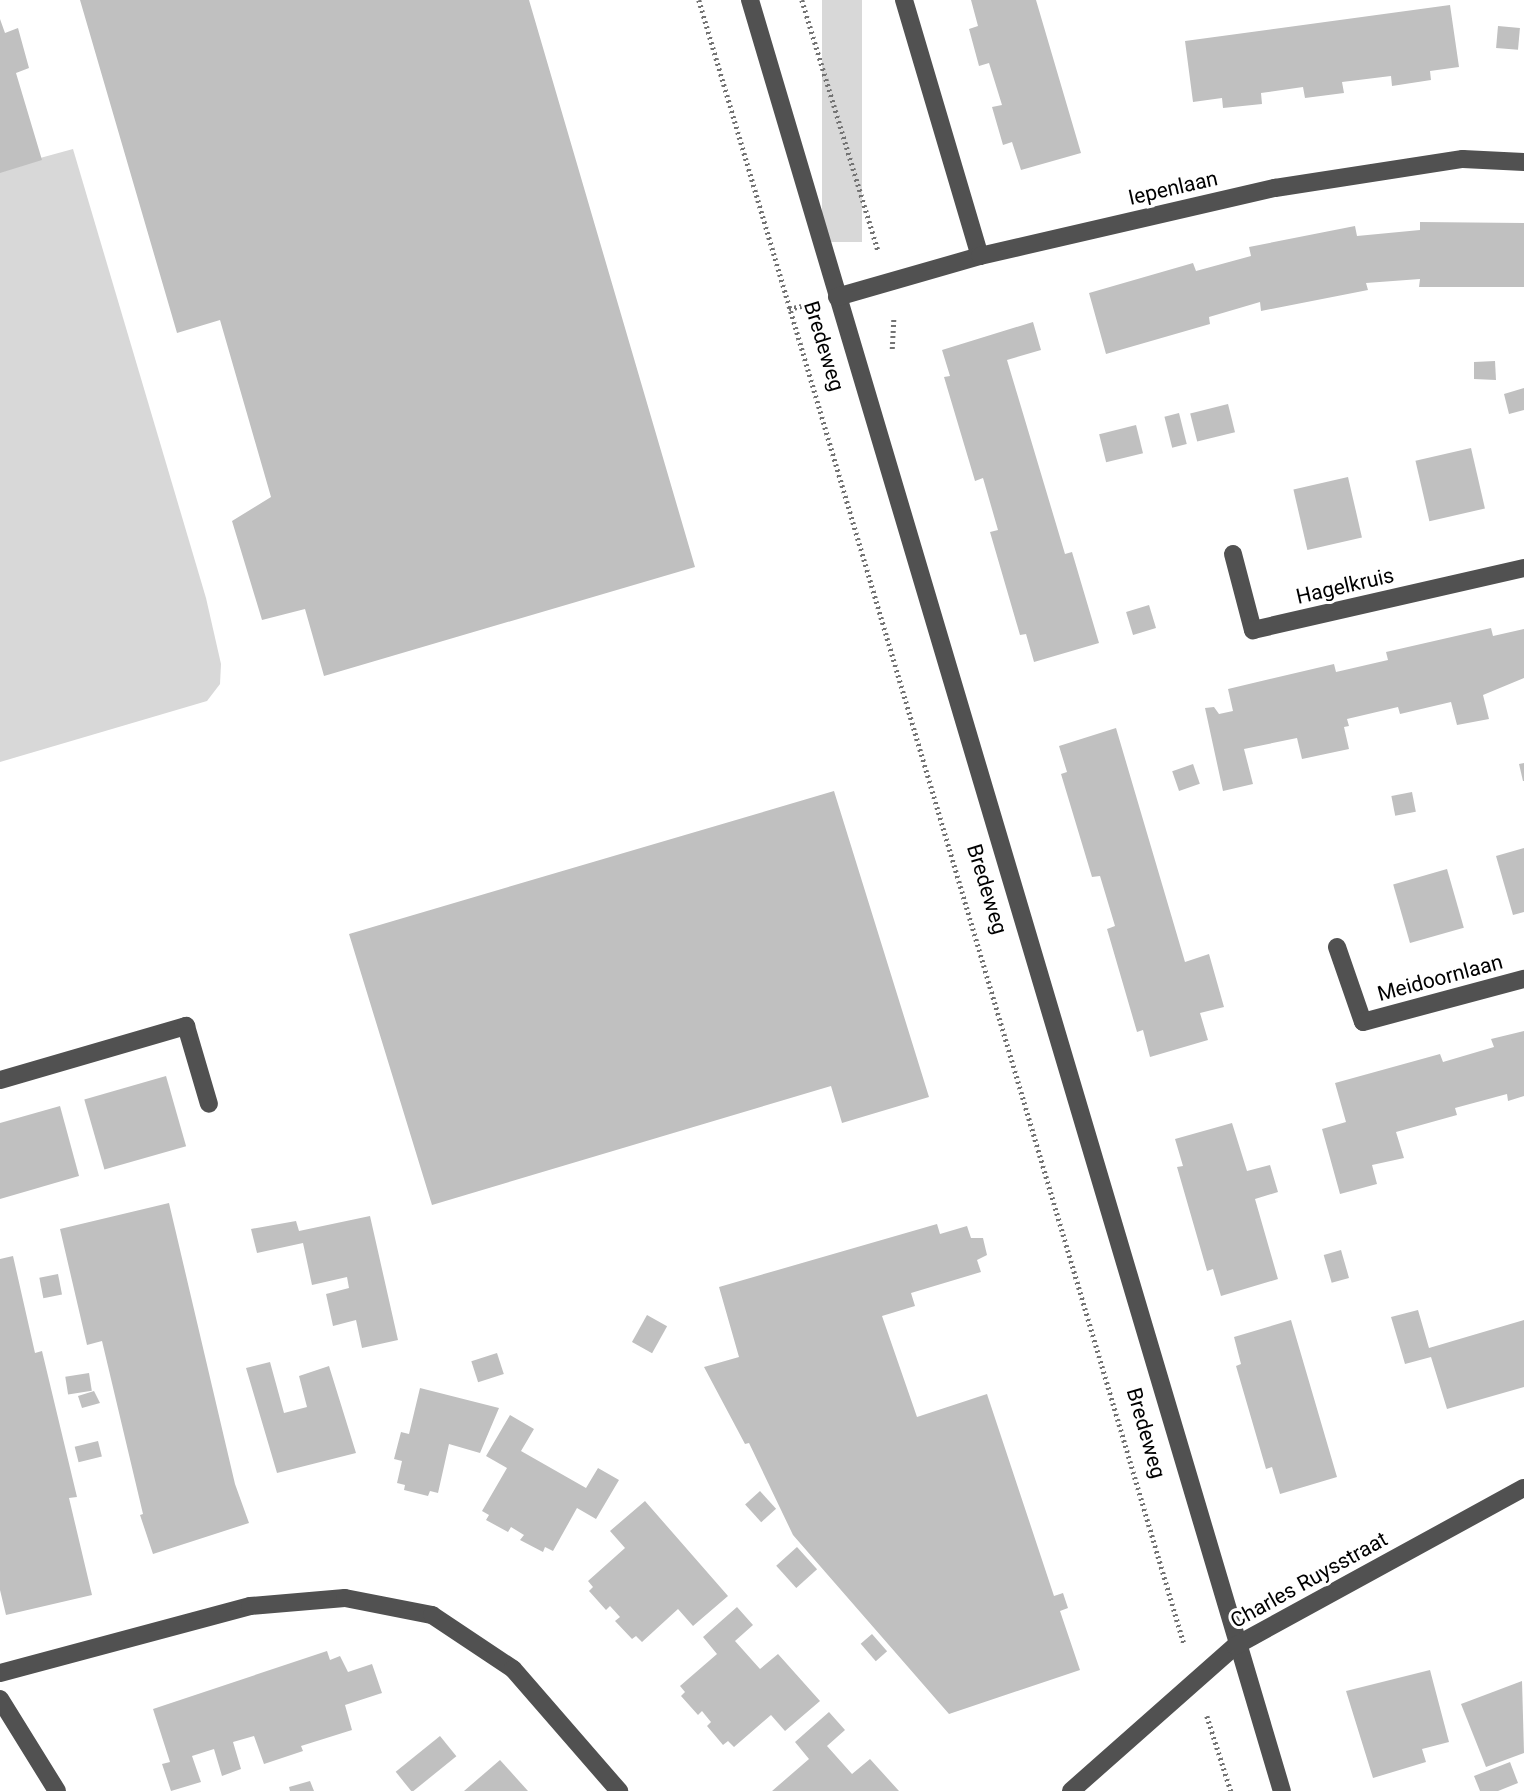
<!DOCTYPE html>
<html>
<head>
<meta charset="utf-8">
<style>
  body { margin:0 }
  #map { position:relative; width:1524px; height:1791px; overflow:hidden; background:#fff; font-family:Roboto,sans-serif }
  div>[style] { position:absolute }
  .green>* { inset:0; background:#d8d8d8; transform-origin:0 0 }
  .building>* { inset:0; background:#c0c0c0; transform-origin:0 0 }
  .path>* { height:4.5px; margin-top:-2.25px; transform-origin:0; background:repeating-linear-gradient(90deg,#737373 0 2px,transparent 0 5.5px) }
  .minor>* { height:18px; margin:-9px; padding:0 9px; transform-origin:9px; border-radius:9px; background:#515151 }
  span { translate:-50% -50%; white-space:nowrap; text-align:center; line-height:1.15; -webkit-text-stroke:6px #fff; paint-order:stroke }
  .street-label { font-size:21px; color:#000 }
</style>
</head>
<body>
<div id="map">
  <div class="green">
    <i style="left:822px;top:0;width:40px;height:242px"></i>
    <i style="clip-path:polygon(73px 149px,206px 598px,221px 664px,220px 684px,207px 701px,0 762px,0 169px)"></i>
  </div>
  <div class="building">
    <i style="clip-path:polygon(80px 0,529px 0,695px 567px,324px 676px,305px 609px,262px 620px,232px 521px,271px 497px,220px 320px,177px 333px)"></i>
    <i style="clip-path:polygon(971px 0,1036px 0,1081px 153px,1021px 170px,1012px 142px,1003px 145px,992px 107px,1002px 105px,989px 63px,979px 66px,969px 29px,978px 26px)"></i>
    <i style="clip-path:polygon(1450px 5px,1459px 67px,1430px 71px,1431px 80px,1392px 86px,1391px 76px,1342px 82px,1344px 93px,1305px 98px,1303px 87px,1261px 93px,1262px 104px,1223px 108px,1222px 98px,1193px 102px,1185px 41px)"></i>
    <i style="clip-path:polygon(0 19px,5px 33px,18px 28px,29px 68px,16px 73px,42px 160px,0 173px)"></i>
    <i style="left:1498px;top:26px;width:22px;height:22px;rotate:5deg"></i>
    <i style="clip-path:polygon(1420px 222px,1524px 223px,1524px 287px,1419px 287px,1420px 279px,1366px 283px,1368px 290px,1261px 311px,1260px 302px,1209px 317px,1210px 324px,1106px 354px,1089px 293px,1193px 263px,1196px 271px,1251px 256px,1249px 247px,1355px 226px,1357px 236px,1420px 230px)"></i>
    <i style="clip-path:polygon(1033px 322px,1041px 350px,1007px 360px,1065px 554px,1072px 552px,1099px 643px,1034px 662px,1026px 634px,1020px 635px,990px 532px,998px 530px,983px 478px,975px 481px,944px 377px,950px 376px,942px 350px)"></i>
    <i style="clip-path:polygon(1495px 361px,1496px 380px,1474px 379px,1474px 362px)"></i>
    <i style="clip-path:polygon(1524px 388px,1524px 410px,1509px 414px,1504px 394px)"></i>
    <i style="left:1228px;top:404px;width:29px;height:39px;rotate:76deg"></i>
    <i style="left:1179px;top:413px;width:32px;height:15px;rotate:76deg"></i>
    <i style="left:1136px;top:425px;width:29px;height:38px;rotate:76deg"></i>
    <i style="left:1471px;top:448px;width:62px;height:57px;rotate:77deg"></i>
    <i style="left:1348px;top:477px;width:62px;height:56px;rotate:77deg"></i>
    <i style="left:1149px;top:605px;width:24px;height:24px;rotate:73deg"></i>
    <i style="clip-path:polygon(1491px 628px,1493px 636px,1524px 629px,1524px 678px,1483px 695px,1489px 719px,1457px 725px,1451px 702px,1400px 714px,1398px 707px,1347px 719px,1349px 726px,1344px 727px,1349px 749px,1302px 759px,1297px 738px,1244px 749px,1253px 784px,1223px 791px,1205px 708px,1214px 707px,1219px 714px,1233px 711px,1228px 689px,1334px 664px,1336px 672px,1388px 660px,1386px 652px)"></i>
    <i style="clip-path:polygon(1116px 728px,1185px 962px,1209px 954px,1224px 1007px,1200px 1013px,1208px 1040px,1150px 1057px,1143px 1030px,1137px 1032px,1107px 929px,1115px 926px,1100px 876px,1092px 877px,1061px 774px,1067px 772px,1059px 746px)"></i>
    <i style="clip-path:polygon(1524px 763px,1524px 781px,1523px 781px,1519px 764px)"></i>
    <i style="left:1193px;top:764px;width:21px;height:22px;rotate:71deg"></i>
    <i style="clip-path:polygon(834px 791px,929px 1097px,842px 1123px,831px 1086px,432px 1205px,349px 934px)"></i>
    <i style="left:1412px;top:792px;width:20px;height:21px;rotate:79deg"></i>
    <i style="clip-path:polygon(1524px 848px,1524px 912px,1513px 915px,1496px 856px)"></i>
    <i style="left:1447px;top:869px;width:61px;height:56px;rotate:74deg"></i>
    <i style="clip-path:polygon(1524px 1031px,1524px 1096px,1508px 1101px,1507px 1094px,1455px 1108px,1457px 1115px,1396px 1132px,1404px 1158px,1372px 1165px,1377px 1184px,1340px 1194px,1322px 1129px,1346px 1122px,1335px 1083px,1440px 1054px,1443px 1062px,1494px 1047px,1491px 1039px)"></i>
    <i style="left:166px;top:1076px;width:73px;height:85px;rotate:74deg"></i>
    <i style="clip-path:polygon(60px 1106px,79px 1176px,0 1199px,0 1123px)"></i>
    <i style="clip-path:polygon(1232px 1123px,1247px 1171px,1270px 1165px,1278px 1192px,1255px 1199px,1278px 1279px,1221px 1296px,1213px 1269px,1207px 1271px,1177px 1167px,1183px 1166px,1175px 1139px)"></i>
    <i style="clip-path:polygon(169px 1203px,235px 1484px,249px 1523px,153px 1554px,140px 1515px,143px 1514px,102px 1341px,87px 1345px,60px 1229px)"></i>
    <i style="clip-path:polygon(370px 1216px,398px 1340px,362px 1348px,356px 1320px,333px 1326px,326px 1294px,349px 1288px,347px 1277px,312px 1285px,303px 1243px,257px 1253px,251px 1229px,296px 1221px,299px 1231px)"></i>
    <i style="clip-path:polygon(937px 1224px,940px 1234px,967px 1226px,971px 1238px,983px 1238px,987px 1255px,977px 1260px,981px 1272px,911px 1293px,915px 1306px,882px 1316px,917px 1417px,987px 1394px,1054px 1596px,1063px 1593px,1068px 1608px,1060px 1611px,1080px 1670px,949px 1714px,793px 1535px,749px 1443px,745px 1444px,704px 1367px,739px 1357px,719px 1287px)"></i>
    <i style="left:1341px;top:1250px;width:29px;height:18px;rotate:74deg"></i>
    <i style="clip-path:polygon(13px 1256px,35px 1353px,42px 1351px,77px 1497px,69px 1498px,92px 1595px,6px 1615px,0 1590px,0 1259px)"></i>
    <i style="left:58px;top:1274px;width:21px;height:19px;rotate:79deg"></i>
    <i style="clip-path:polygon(1418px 1310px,1429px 1348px,1524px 1320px,1524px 1387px,1447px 1409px,1431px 1357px,1405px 1364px,1391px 1317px)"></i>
    <i style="left:647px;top:1315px;width:23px;height:31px;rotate:29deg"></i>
    <i style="clip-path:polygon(1291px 1320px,1337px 1477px,1280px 1494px,1272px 1467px,1266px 1469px,1236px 1366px,1241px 1364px,1234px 1337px)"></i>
    <i style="left:497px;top:1353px;width:22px;height:27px;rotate:72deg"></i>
    <i style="clip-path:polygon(270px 1362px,284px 1413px,307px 1407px,299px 1376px,329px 1366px,356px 1453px,277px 1473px,246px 1368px)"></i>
    <i style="left:89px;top:1373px;width:18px;height:24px;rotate:81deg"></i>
    <i style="clip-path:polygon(420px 1388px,499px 1408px,480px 1453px,449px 1444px,438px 1493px,430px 1491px,428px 1496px,404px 1490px,405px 1485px,397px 1483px,402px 1461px,394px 1459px,401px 1432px,409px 1434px)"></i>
    <i style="clip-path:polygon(94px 1391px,100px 1403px,82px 1408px,78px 1396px)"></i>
    <i style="clip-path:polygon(510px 1415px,534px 1429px,521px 1451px,586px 1488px,598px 1468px,619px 1480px,596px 1519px,577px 1508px,553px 1551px,545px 1547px,543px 1552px,520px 1540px,524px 1535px,511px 1527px,508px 1532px,486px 1520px,489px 1515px,482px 1511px,507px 1468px,486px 1456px)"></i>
    <i style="left:98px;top:1441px;width:16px;height:24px;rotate:76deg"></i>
    <i style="left:760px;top:1491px;width:24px;height:20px;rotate:48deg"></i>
    <i style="clip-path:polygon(645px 1501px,728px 1596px,693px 1626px,678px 1609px,642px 1642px,636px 1636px,632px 1639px,615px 1621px,620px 1617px,610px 1606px,606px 1610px,589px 1591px,593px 1587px,588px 1581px,625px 1548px,610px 1531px)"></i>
    <i style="left:797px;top:1547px;width:30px;height:28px;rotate:48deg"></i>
    <i style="clip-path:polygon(737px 1607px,753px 1625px,735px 1641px,760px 1669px,778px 1654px,820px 1701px,785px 1731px,771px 1715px,734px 1747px,728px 1741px,723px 1745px,707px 1726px,711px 1722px,706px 1716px,702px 1711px,698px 1715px,681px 1696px,685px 1692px,680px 1686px,717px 1654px,703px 1637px)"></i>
    <i style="left:872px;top:1634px;width:23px;height:15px;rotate:49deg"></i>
    <i style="clip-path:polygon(327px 1651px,330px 1660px,340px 1656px,348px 1672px,372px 1664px,382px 1693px,345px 1705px,352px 1730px,301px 1746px,303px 1751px,264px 1764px,254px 1736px,233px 1742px,241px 1769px,222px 1776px,214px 1749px,192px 1756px,201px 1782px,171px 1791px,162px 1764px,170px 1762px,153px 1709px)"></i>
    <i style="clip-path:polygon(1430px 1670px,1449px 1742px,1422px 1749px,1426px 1762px,1373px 1778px,1346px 1691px)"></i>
    <i style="clip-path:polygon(1522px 1681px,1524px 1753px,1486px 1767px,1461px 1704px)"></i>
    <i style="clip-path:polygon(829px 1712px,845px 1730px,827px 1746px,852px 1774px,870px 1759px,899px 1791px,772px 1791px,809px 1759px,795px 1742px)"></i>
    <i style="left:440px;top:1736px;width:26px;height:57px;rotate:51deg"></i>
    <i style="clip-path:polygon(500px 1760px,528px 1791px,464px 1791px)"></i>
    <i style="clip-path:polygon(1510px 1762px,1518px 1783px,1498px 1791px,1480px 1791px,1474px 1776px)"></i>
    <i style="clip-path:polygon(310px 1781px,314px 1791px,290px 1791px,289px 1787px)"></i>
  </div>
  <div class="path">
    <i style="left:699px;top:0;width:1714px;rotate:73.56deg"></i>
    <i style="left:802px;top:0;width:261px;rotate:73.1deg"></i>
    <i style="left:789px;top:309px;width:16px;rotate:-14deg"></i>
    <i style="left:892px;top:349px;width:33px;rotate:-87deg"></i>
    <i style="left:1207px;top:1716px;width:79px;rotate:72.3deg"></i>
  </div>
  <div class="minor">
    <i style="left:750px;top:0;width:1868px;rotate:73.46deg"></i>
    <i style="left:904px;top:0;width:267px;rotate:73.5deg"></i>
    <i style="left:837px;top:297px;width:149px;rotate:-16deg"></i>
    <i style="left:980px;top:256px;width:303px;rotate:-13deg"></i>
    <i style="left:1275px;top:188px;width:190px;rotate:-8.8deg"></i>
    <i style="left:1463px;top:159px;width:61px;rotate:2.8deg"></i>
    <i style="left:1233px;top:554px;width:79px;rotate:75.3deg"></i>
    <i style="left:1253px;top:630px;width:278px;rotate:-12.9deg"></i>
    <i style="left:1337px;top:947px;width:79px;rotate:70.9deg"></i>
    <i style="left:1363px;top:1022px;width:167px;rotate:-15deg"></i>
    <i style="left:0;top:1080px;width:194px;rotate:-16.2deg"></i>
    <i style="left:186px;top:1026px;width:81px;rotate:73.6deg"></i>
    <i style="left:0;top:1673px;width:259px;rotate:-15deg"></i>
    <i style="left:250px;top:1606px;width:95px;rotate:-4.8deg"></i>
    <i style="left:345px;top:1598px;width:89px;rotate:11.1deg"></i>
    <i style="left:432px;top:1615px;width:97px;rotate:33.7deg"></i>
    <i style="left:513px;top:1669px;width:162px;rotate:49deg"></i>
    <i style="left:0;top:1699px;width:108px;rotate:58.2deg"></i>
    <i style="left:1071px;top:1791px;width:219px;rotate:-41.5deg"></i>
    <i style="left:1235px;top:1646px;width:329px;rotate:-28.7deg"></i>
  </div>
  <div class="street-label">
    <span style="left:1173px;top:188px;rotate:-13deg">Iepenlaan</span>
    <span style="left:824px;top:346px;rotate:73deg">Bredeweg</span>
    <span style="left:1345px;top:586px;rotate:-13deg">Hagelkruis</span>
    <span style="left:987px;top:889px;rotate:73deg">Bredeweg</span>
    <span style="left:1440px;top:978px;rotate:-15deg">Meidoornlaan</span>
    <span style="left:1146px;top:1433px;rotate:74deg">Bredeweg</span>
    <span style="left:1309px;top:1580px;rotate:-29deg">Charles Ruysstraat</span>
  </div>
</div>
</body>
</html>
